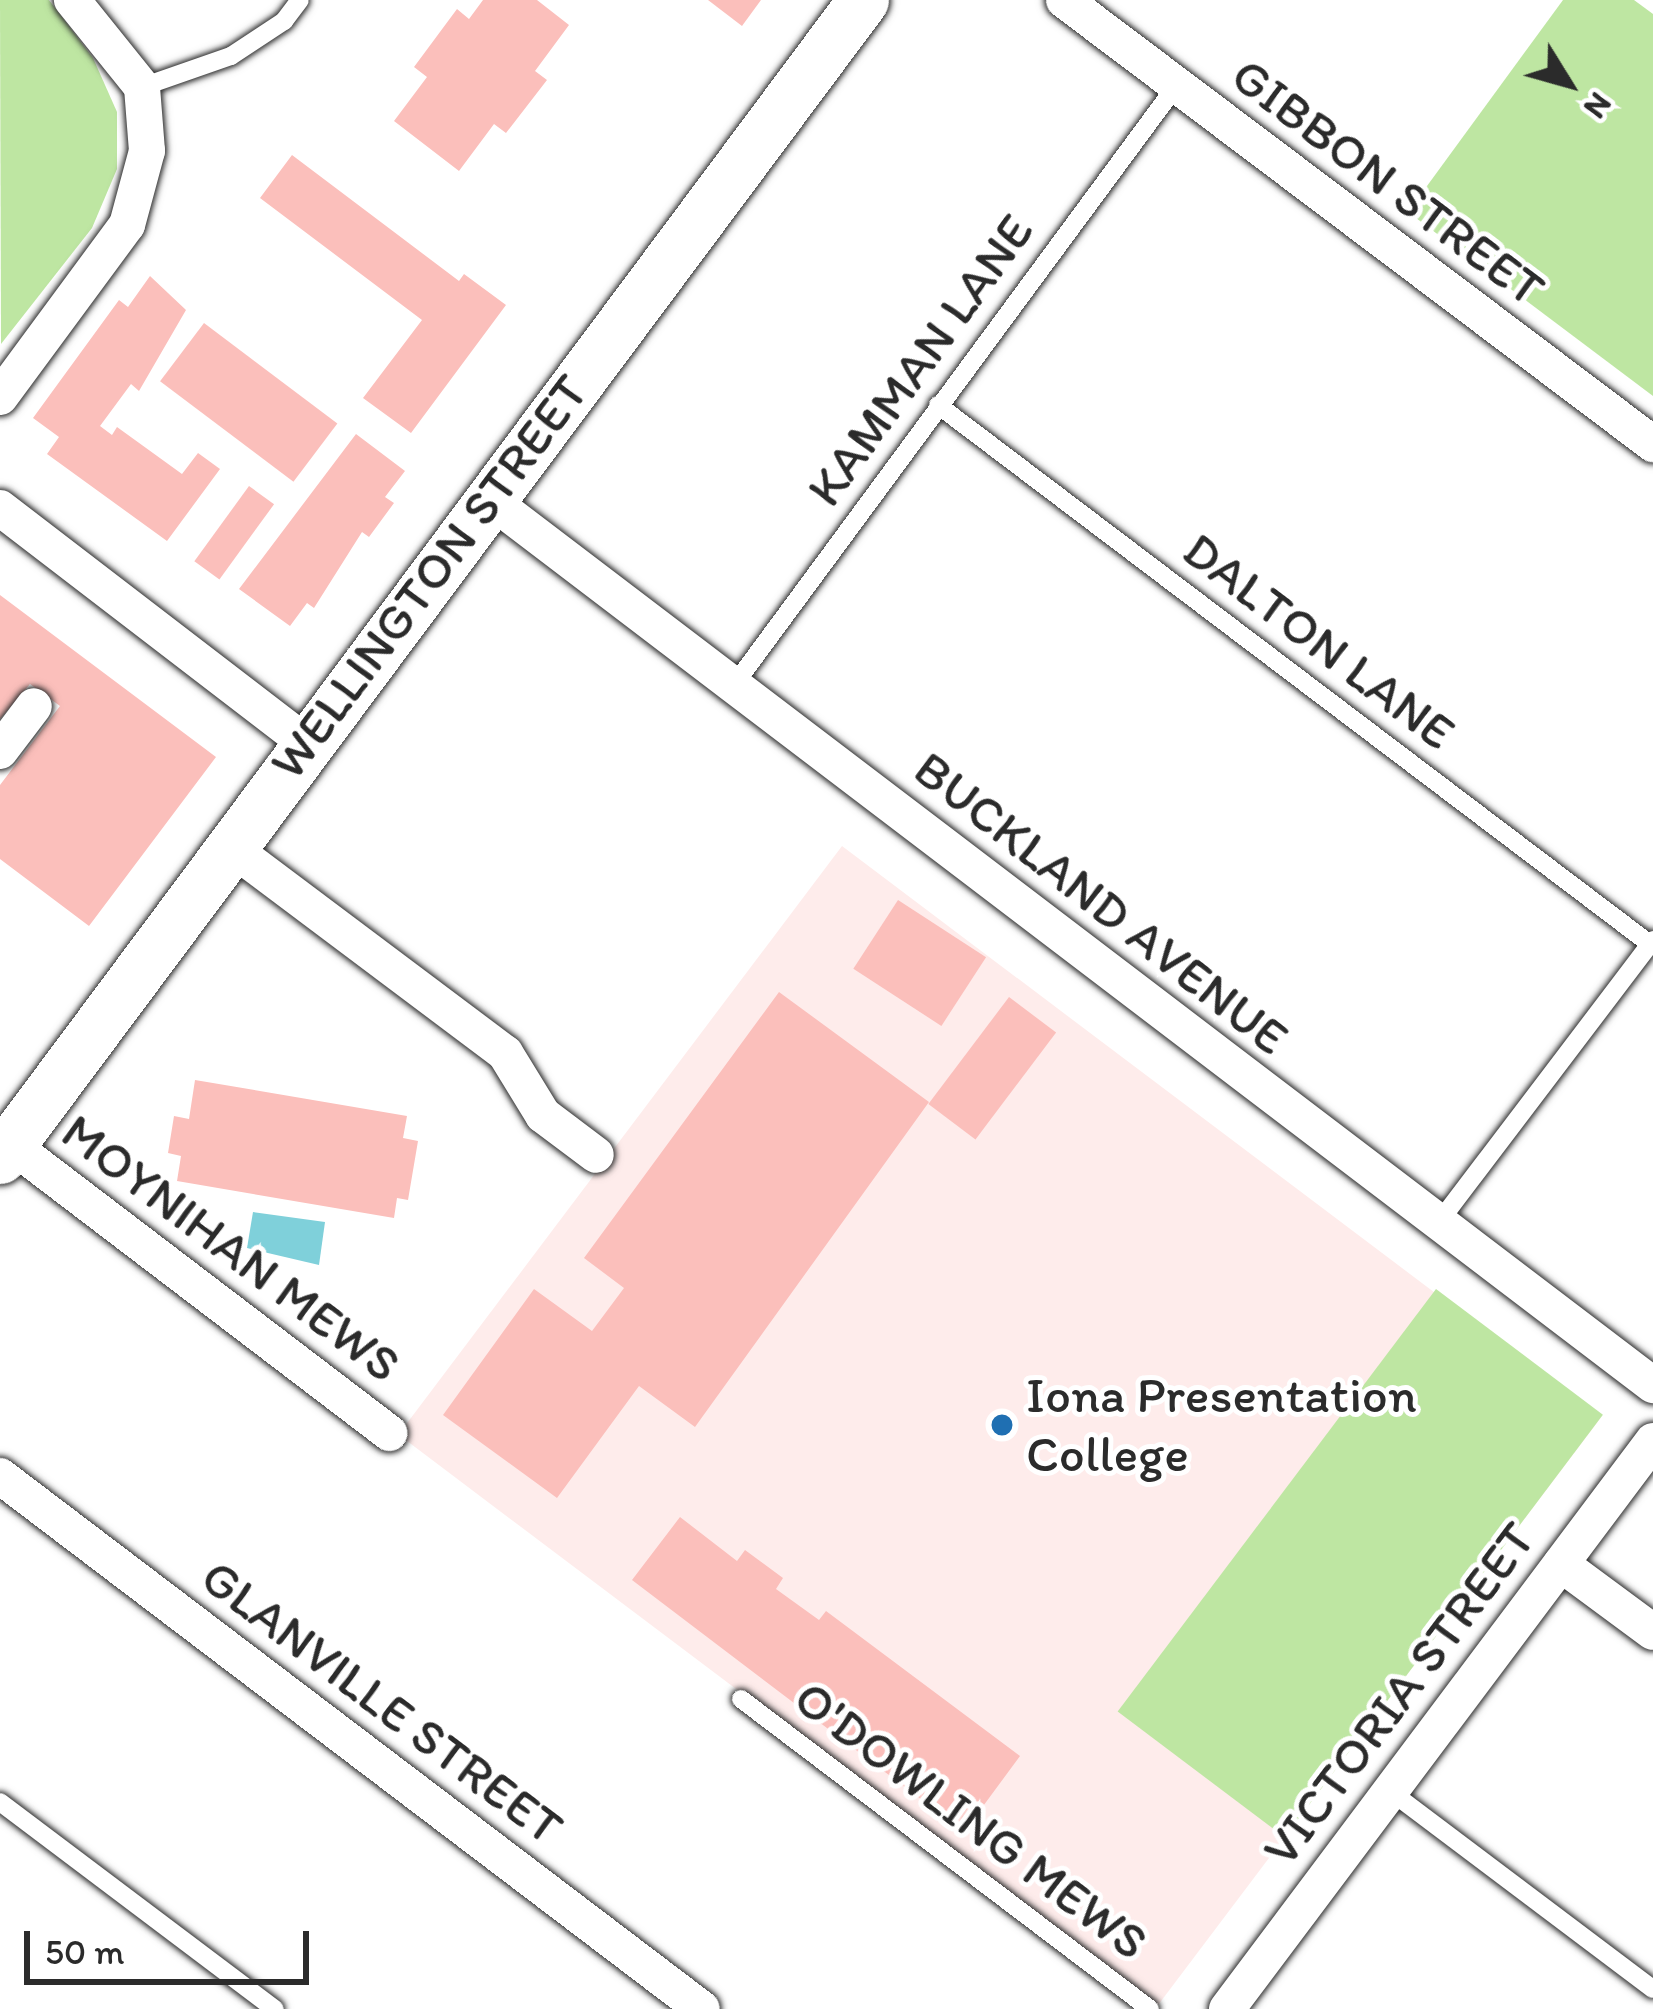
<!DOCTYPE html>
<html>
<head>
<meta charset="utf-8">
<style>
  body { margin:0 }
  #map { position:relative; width:1653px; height:2009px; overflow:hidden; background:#fff; font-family:Itim,sans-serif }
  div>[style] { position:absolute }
  .built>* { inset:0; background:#feeceb; transform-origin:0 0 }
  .green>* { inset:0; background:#bee6a2; transform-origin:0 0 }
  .water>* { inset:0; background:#7fd0da }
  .building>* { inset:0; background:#fbbfbb; transform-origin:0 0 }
  .roads { filter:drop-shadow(0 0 3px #2b2b2b) drop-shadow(0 0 3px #2b2b2b) }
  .lane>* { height:18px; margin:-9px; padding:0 9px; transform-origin:9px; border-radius:9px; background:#fff }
  .street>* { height:36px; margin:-18px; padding:0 18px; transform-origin:18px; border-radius:18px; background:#fff }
  .secondary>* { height:51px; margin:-25.5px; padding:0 25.5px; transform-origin:25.5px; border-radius:25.5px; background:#fff }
  .dots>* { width:33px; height:33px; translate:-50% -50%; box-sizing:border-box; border:6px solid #fff; border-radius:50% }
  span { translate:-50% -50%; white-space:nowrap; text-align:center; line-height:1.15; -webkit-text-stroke:10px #fff; paint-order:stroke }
  .street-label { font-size:51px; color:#2b2b2b }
  .poi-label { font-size:51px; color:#2b2b2b }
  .left { translate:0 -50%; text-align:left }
  .north { position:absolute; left:1509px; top:24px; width:120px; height:120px; -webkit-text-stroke:9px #fff; paint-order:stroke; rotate:127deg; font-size:33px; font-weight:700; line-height:48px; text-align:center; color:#2b2b2b }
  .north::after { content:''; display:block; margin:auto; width:42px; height:54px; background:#2b2b2b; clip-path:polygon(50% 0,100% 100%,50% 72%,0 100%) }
  .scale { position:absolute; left:24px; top:1931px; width:285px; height:54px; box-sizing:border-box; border:6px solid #2b2b2b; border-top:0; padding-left:15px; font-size:36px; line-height:42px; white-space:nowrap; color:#2b2b2b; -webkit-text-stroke:9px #fff; paint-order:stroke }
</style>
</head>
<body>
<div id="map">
  <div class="built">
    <i style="left:842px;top:846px;width:950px;height:737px;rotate:37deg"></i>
  </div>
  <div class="green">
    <i style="clip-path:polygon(0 0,49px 0,93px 58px,117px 112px,117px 169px,92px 228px,1px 344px)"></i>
    <i style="clip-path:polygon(1563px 0,1634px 0,1653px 14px,1653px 396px,1408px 212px)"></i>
    <i style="left:1436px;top:1289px;width:209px;height:529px;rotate:37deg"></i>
  </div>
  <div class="water">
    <i style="clip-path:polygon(253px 1212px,325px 1222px,319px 1265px,247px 1248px)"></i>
  </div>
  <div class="building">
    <i style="clip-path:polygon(483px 0,537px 0,569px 25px,535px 71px,547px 80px,506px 133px,494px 124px,459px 171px,394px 121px,427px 77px,414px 67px,457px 9px,469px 19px)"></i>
    <i style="clip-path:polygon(708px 0,761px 0,742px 26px)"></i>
    <i style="clip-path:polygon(292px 155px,459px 281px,464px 274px,506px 305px,411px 433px,363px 398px,422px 320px,260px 198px)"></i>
    <i style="clip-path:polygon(150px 276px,186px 310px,139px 391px,131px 384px,100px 426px,112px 435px,117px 427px,182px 474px,198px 453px,220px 469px,167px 541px,47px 454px,59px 437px,33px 418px,119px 300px,128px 307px)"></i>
    <i style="left:204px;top:323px;width:167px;height:73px;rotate:37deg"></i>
    <i style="clip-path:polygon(356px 434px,405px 471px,385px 497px,394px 503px,369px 537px,362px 532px,314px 608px,307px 603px,290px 626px,239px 589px)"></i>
    <i style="left:249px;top:486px;width:31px;height:93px;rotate:36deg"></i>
    <i style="clip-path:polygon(0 595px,216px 757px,89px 926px,0 859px,0 785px,60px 706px,30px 684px,0 719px)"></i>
    <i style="left:898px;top:900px;width:105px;height:82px;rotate:33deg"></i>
    <i style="clip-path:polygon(779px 992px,929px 1102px,695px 1427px,639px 1386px,557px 1498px,443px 1415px,534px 1289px,592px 1331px,624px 1288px,584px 1258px)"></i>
    <i style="left:1009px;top:997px;width:59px;height:134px;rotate:37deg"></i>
    <i style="clip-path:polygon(195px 1080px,407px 1116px,403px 1138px,418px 1141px,408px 1200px,397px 1198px,394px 1218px,177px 1181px,181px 1156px,168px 1153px,174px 1116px,189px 1119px)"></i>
    <i style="clip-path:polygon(680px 1517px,737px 1561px,745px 1550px,783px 1578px,776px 1589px,819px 1620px,826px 1611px,1020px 1756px,964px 1832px,632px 1580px)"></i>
  </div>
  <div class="roads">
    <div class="lane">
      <i style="left:142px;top:87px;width:94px;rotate:-19.2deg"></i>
      <i style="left:231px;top:56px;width:64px;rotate:-33.4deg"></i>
      <i style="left:284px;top:21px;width:26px;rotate:-53deg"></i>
      <i style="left:938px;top:405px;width:893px;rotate:37.13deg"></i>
      <i style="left:734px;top:685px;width:744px;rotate:-53.58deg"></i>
      <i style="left:1436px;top:1226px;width:359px;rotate:-52.8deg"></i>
      <i style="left:741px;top:1699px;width:513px;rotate:37.16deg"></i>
      <i style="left:1390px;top:1791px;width:329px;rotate:37deg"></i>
      <i style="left:0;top:1802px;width:344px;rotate:37deg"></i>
    </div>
    <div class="street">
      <i style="left:1064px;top:0;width:738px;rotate:37.01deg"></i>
      <i style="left:0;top:397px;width:214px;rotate:-53.6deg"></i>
      <i style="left:127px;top:225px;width:77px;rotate:-74.9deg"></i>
      <i style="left:147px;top:151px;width:64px;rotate:-94.5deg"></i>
      <i style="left:142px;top:87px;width:112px;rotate:-128.8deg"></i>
      <i style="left:489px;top:499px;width:1463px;rotate:37.28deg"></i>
      <i style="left:0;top:508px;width:383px;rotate:37.5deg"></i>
      <i style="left:0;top:751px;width:56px;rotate:-52.9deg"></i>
      <i style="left:229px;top:846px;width:345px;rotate:36.9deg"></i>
      <i style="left:505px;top:1053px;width:73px;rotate:58.5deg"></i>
      <i style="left:543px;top:1115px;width:66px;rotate:37deg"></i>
      <i style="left:10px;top:1144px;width:477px;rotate:37.3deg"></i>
      <i style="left:0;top:1476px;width:881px;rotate:37.21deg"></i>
      <i style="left:1561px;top:1564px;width:114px;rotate:36.5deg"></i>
      <i style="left:1227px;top:2009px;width:710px;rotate:-53.13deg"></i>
    </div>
    <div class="secondary">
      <i style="left:0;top:1158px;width:1444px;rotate:-53.3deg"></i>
    </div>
  </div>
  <div class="dots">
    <i style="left:1002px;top:1425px;background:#1f6fb2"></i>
  </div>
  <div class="street-label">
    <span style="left:1388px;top:182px;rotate:37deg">GIBBON STREET</span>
    <span style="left:920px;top:360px;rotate:-54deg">KAMMAN LANE</span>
    <span style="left:429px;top:577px;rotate:-53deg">WELLINGTON STREET</span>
    <span style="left:1319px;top:641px;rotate:37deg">DALTON LANE</span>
    <span style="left:1101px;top:903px;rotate:38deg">BUCKLAND AVENUE</span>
    <span style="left:231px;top:1248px;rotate:37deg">MOYNIHAN MEWS</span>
    <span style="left:1399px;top:1694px;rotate:-53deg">VICTORIA STREET</span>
    <span style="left:382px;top:1702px;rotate:37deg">GLANVILLE STREET</span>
    <span style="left:971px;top:1820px;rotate:37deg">O'DOWLING MEWS</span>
  </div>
  <div class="poi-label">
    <span class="left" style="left:1026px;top:1425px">Iona Presentation<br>College</span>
  </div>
  <div class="north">N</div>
  <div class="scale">50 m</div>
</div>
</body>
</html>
